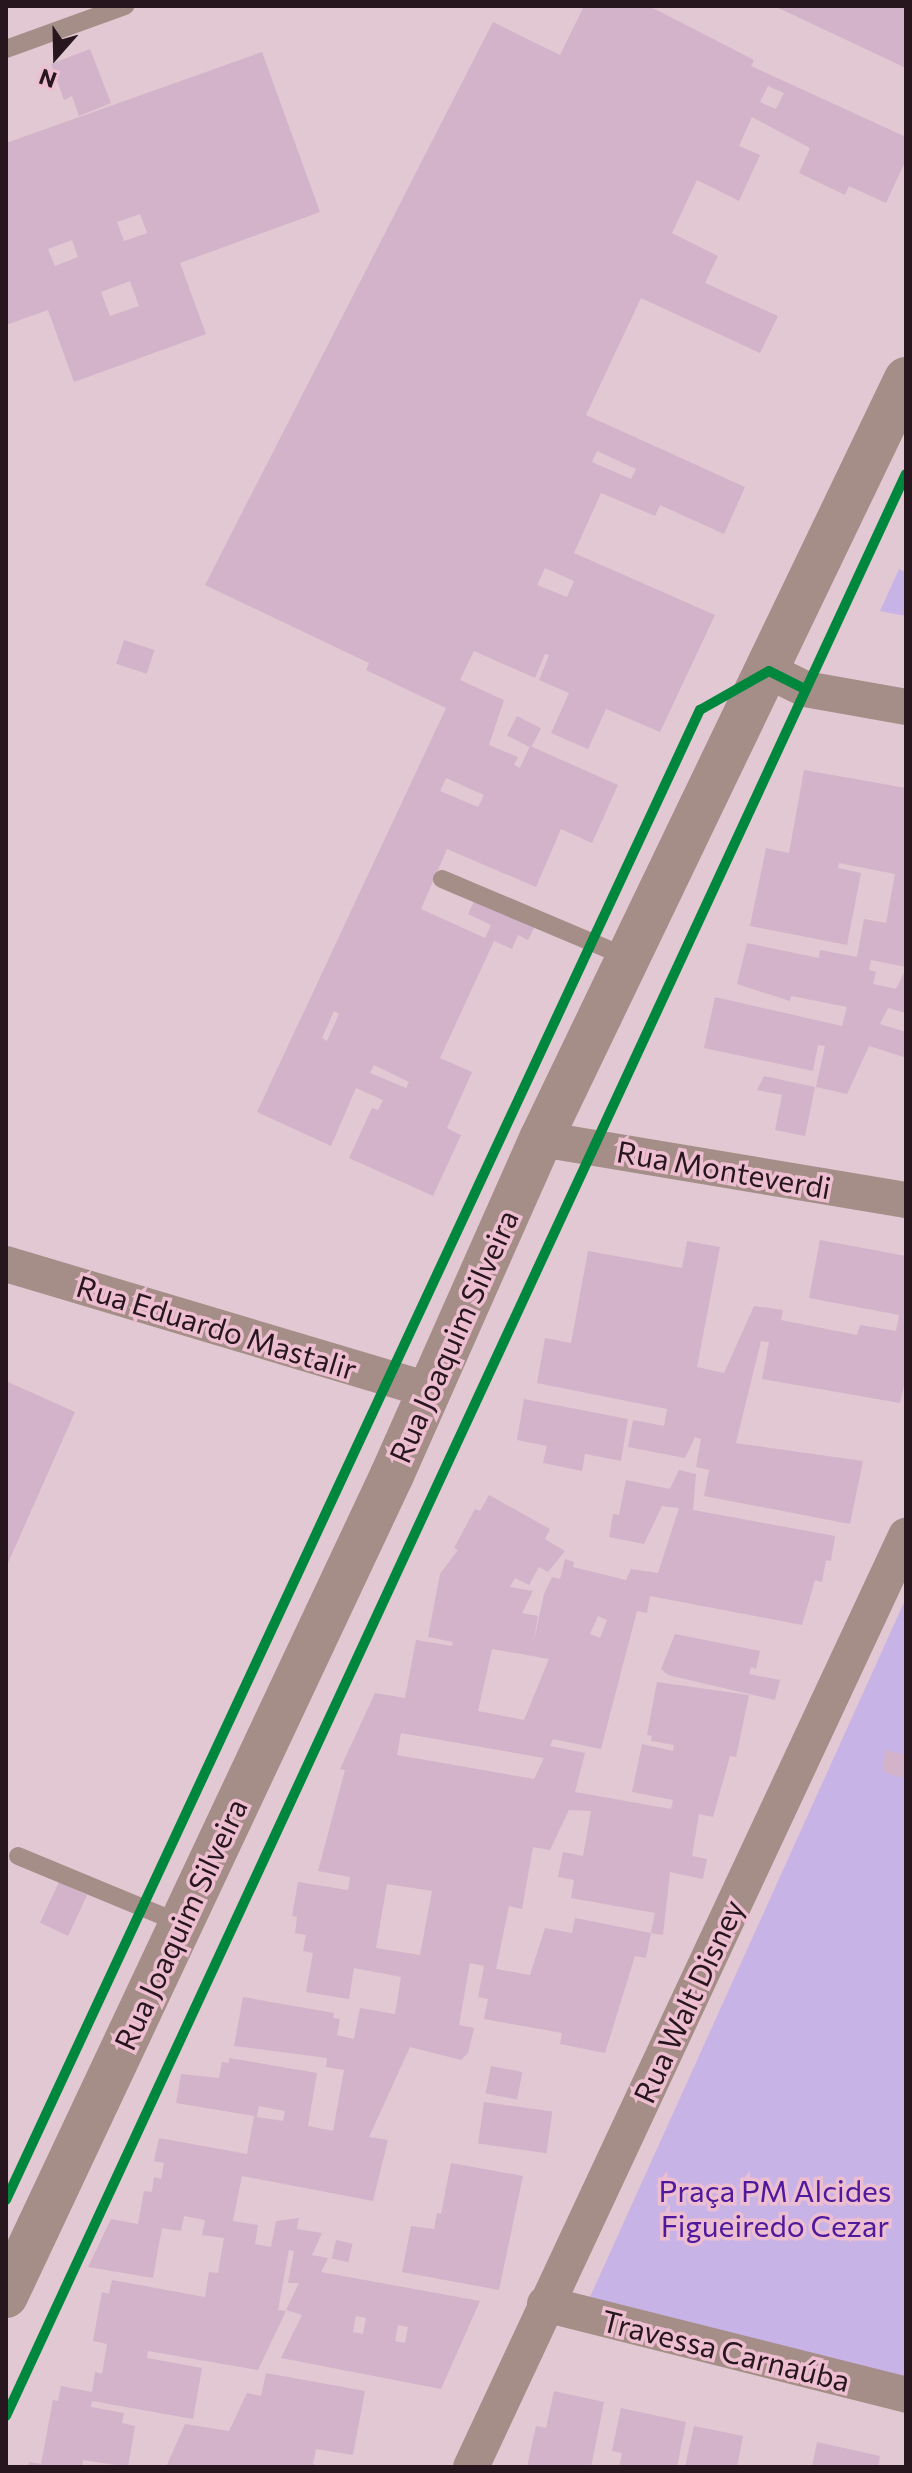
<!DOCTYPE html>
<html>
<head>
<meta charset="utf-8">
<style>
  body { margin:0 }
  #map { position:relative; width:912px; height:2473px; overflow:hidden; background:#e2c8d3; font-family:Commissioner,sans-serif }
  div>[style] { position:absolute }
  .green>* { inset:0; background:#c8b3e6 }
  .building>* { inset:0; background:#d2b3c9; transform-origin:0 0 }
  .service>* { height:18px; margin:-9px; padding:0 9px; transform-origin:9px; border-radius:9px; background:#a58d88 }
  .minor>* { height:36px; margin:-18px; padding:0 18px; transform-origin:18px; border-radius:18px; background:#a58d88 }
  .tertiary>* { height:44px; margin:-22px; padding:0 22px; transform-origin:22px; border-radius:22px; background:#a58d88 }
  .cycleway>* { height:10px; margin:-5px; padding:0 5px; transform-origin:5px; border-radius:5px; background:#00873e }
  span { translate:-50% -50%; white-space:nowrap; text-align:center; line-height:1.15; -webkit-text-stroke:7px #edbed0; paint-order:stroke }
  .street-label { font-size:30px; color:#27161d }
  .park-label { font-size:30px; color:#4e199d }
  .frame { position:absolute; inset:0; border:8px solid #27161d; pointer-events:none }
  .north { position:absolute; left:16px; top:16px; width:80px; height:80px; -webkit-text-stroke:6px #edbed0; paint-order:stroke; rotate:200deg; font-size:22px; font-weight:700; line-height:32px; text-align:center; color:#27161d }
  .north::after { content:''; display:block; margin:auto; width:28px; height:36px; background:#27161d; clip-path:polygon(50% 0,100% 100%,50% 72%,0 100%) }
</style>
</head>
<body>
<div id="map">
  <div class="green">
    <i style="clip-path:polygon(899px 569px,906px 572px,906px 616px,880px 611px)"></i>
    <i style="clip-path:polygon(906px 1598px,906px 2379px,590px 2297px)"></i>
  </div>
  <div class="building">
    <i style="clip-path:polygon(evenodd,584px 6px,649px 6px,754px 60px,751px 66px,906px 137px,906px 160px,886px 203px,849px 186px,845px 195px,799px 173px,810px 148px,752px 117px,739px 146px,760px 155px,739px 201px,697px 180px,672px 233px,718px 256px,705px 283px,778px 316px,760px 353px,641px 298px,586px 415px,745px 487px,724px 534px,660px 505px,655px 516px,601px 493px,574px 553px,715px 615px,660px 732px,606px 709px,588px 749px,551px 733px,569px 693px,539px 680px,549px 655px,545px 654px,535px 678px,474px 651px,460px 680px,504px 700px,489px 745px,518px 757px,514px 765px,520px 768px,530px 746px,618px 785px,592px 843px,561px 829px,536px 887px,447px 849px,421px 909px,485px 938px,491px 925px,468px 914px,474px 901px,538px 920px,528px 940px,518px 935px,512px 949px,494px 941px,440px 1058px,472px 1072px,447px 1128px,461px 1135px,433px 1196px,349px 1158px,372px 1108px,378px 1110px,383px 1100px,356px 1088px,331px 1146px,257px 1112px,446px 708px,366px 670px,369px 663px,205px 585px,493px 22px,560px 55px,584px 6px,768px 86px,784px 93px,776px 109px,760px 102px,768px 86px,584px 6px,597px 451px,636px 469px,631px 479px,592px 462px,597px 451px,584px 6px,545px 568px,574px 581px,567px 597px,537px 585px,545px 568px,584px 6px,446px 778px,484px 795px,478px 807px,440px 791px,446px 778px,584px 6px,334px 1011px,339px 1014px,327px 1041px,322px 1038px,334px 1011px,584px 6px,374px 1065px,409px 1082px,406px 1088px,370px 1073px,374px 1065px)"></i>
    <i style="clip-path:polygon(774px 6px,906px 6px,906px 68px)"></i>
    <i style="clip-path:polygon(90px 49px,111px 103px,79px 116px,72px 96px,64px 100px,51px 64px)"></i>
    <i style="clip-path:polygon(evenodd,262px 52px,320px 212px,180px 263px,206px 334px,74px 382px,48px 310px,6px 325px,6px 143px,262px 52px,140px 214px,147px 233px,124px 241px,117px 222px,140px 214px,262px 52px,72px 240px,78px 257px,55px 266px,48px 249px,72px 240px,262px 52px,130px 281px,139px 306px,110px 316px,101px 292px,130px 281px)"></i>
    <i style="left:124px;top:640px;width:32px;height:25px;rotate:18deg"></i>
    <i style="left:517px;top:716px;width:27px;height:22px;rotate:27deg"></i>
    <i style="clip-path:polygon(804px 770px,906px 788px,906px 967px,871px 960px,869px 970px,876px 972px,873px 984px,896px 989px,906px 969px,906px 1013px,888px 1008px,880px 1024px,906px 1032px,906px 1050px,904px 1057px,869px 1046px,847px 1094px,816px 1087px,825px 1046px,818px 1045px,813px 1071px,704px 1048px,715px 997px,842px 1026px,847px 1007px,791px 996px,790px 1001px,737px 984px,747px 943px,819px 958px,820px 950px,857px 957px,864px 919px,886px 923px,895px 874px,839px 863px,838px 868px,861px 873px,847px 945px,750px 926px,766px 848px,789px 853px)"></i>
    <i style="clip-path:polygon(764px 1076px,815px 1087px,805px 1136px,775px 1130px,782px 1095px,757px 1090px)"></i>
    <i style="clip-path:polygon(820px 1240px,906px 1256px,906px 1378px,900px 1403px,762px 1379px,769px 1342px,761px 1341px,736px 1443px,863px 1461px,850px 1524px,704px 1496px,709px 1470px,696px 1467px,701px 1439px,695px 1437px,685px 1458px,628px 1447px,633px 1420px,664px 1426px,667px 1409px,537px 1383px,545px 1338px,571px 1343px,588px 1251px,682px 1268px,687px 1241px,720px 1247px,697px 1367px,724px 1373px,754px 1306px,783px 1310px,781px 1320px,857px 1335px,860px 1325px,896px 1331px,899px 1315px,809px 1298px)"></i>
    <i style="clip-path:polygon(6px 1381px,75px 1412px,8px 1563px,6px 1562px)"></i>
    <i style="clip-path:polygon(524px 1399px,628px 1419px,621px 1461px,585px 1454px,582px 1471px,543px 1463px,547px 1446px,517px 1440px)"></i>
    <i style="clip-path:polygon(evenodd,679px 1470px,696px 1474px,693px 1510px,835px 1536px,831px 1561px,826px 1560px,822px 1582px,815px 1580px,802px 1625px,650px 1596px,647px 1613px,637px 1611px,601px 1749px,553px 1739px,550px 1746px,585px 1753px,575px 1792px,671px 1809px,673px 1800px,632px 1792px,642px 1744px,673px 1751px,674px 1745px,651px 1741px,652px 1736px,647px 1735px,657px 1682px,749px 1695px,736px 1757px,730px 1756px,713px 1817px,699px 1814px,692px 1856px,707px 1859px,703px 1879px,670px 1872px,663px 1935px,651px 1933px,646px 1958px,635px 1956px,605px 2053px,560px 2044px,562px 2033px,484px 2019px,488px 1999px,478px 1997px,484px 1966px,470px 1963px,459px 2025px,474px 2028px,468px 2053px,461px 2060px,410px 2047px,369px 2137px,388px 2140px,373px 2201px,242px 2176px,233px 2221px,258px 2225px,255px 2244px,271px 2247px,276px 2221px,299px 2218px,297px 2229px,322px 2233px,312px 2255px,328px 2258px,321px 2272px,480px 2301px,441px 2389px,281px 2358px,302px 2315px,286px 2310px,299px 2283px,288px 2283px,294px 2251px,289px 2250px,278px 2310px,286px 2311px,258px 2370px,148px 2351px,147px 2358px,202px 2368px,193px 2419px,92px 2401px,91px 2407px,124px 2413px,122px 2423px,135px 2426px,128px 2467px,83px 2460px,82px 2467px,28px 2467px,29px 2462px,41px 2464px,53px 2400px,58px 2401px,61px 2386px,92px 2392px,95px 2372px,102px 2374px,107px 2344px,93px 2341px,102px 2292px,109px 2294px,112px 2280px,205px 2297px,209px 2272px,218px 2273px,224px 2238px,202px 2235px,205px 2220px,184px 2216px,181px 2231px,162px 2228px,153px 2278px,88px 2267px,111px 2219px,138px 2224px,144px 2191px,152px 2192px,154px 2177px,161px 2179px,164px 2163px,154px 2161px,159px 2138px,247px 2154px,254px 2116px,176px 2103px,181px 2074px,219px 2078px,222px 2062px,229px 2063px,229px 2058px,317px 2073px,308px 2126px,333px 2131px,344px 2070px,326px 2067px,327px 2058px,234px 2046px,243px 1997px,334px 2013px,333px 2018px,340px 2019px,337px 2035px,354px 2039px,360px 2008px,395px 2014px,401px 1977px,354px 1968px,349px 1999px,306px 1992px,313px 1953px,303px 1951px,306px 1935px,295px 1933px,297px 1917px,292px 1916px,298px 1882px,348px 1890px,350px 1877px,318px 1871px,345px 1770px,340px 1769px,375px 1693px,405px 1698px,416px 1640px,452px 1646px,453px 1642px,428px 1637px,440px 1574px,458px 1550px,454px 1548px,475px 1509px,480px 1511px,489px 1495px,550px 1529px,545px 1539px,565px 1551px,548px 1572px,539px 1567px,529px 1585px,515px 1578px,510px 1587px,533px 1591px,522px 1613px,538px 1616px,533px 1645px,544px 1594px,552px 1577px,560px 1579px,565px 1559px,574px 1562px,573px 1567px,626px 1580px,631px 1569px,658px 1573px,679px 1508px,662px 1506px,644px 1544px,609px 1537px,613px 1514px,619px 1515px,626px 1480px,670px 1489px,679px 1470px,598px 1616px,607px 1620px,600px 1638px,590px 1634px,598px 1616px,679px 1470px,492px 1649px,549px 1659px,524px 1720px,478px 1711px,492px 1649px,679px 1470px,401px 1733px,544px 1758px,534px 1779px,397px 1755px,401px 1733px,679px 1470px,569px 1810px,591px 1811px,583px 1856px,563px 1852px,558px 1877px,574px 1880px,571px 1898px,655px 1913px,651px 1933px,575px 1918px,572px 1933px,545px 1928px,530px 1975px,496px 1969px,509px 1906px,522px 1909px,533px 1847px,550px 1850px,569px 1810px,679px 1470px,387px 1884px,432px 1891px,420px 1955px,376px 1948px,387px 1884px,679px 1470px,259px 2106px,285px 2111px,283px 2121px,257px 2117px,259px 2106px,679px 1470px,356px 2316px,366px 2318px,363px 2334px,353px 2332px,356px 2316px,679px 1470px,398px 2325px,408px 2327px,405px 2343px,395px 2341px,398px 2325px)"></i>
    <i style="clip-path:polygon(675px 1634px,760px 1651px,756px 1669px,751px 1667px,749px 1674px,780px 1680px,775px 1700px,668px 1675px,661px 1669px)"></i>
    <i style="clip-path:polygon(885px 1750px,906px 1755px,902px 1778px,883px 1772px)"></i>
    <i style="left:59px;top:1882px;width:31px;height:45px;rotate:25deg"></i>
    <i style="left:491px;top:2066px;width:32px;height:28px;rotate:11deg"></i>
    <i style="left:484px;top:2102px;width:69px;height:42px;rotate:8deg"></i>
    <i style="clip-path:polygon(451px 2163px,523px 2176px,499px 2290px,402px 2272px,411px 2226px,434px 2229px,437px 2213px,441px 2214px)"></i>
    <i style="left:336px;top:2240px;width:17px;height:19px;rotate:13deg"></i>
    <i style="clip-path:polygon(266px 2373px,365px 2391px,353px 2455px,316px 2449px,313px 2464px,320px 2467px,166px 2467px,185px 2424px,229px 2431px,247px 2393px,261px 2396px)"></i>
    <i style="clip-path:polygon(554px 2391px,604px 2402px,591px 2467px,527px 2467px,536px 2426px,546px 2428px)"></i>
    <i style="clip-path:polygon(621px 2408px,686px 2422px,677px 2467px,619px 2467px,622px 2453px,612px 2451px)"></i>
    <i style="clip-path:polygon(694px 2426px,743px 2436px,737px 2467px,685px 2467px)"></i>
    <i style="clip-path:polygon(817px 2442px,880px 2456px,878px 2467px,812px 2467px)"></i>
  </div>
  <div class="service">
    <i style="left:6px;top:49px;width:127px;rotate:-19.9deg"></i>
    <i style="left:442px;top:879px;width:203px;rotate:22.9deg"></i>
    <i style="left:18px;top:1856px;width:175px;rotate:22.5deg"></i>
  </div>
  <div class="minor">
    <i style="left:769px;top:671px;width:40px;rotate:26.6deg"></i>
    <i style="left:805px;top:689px;width:103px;rotate:10.1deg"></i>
    <i style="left:541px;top:1139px;width:370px;rotate:9.5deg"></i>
    <i style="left:6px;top:1264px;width:440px;rotate:16.6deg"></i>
    <i style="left:545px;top:2304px;width:372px;rotate:14.1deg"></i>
    <i style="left:471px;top:2467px;width:1028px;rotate:-64.96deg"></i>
  </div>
  <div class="tertiary">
    <i style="left:6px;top:2296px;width:907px;rotate:-64.82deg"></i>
    <i style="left:392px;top:1475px;width:368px;rotate:-66.1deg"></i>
    <i style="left:541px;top:1139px;width:843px;rotate:-64.35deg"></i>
  </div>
  <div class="cycleway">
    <i style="left:6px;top:2200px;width:1644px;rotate:-65.03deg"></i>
    <i style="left:700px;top:710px;width:79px;rotate:-29.5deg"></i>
    <i style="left:769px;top:671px;width:40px;rotate:26.6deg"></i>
    <i style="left:6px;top:2416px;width:2140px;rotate:-65.14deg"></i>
  </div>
  <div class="street-label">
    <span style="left:724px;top:1169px;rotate:10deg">Rua Monteverdi</span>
    <span style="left:217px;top:1327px;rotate:17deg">Rua Eduardo Mastalir</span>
    <span style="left:453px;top:1336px;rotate:-66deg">Rua Joaquim Silveira</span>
    <span style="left:180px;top:1924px;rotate:-65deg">Rua Joaquim Silveira</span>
    <span style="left:688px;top:2001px;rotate:-65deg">Rua Walt Disney</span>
    <span style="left:726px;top:2350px;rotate:14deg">Travessa Carnaúba</span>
  </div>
  <div class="park-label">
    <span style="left:775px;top:2207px">Praça PM Alcides<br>Figueiredo Cezar</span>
  </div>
  <div class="frame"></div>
  <div class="north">N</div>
</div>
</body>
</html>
